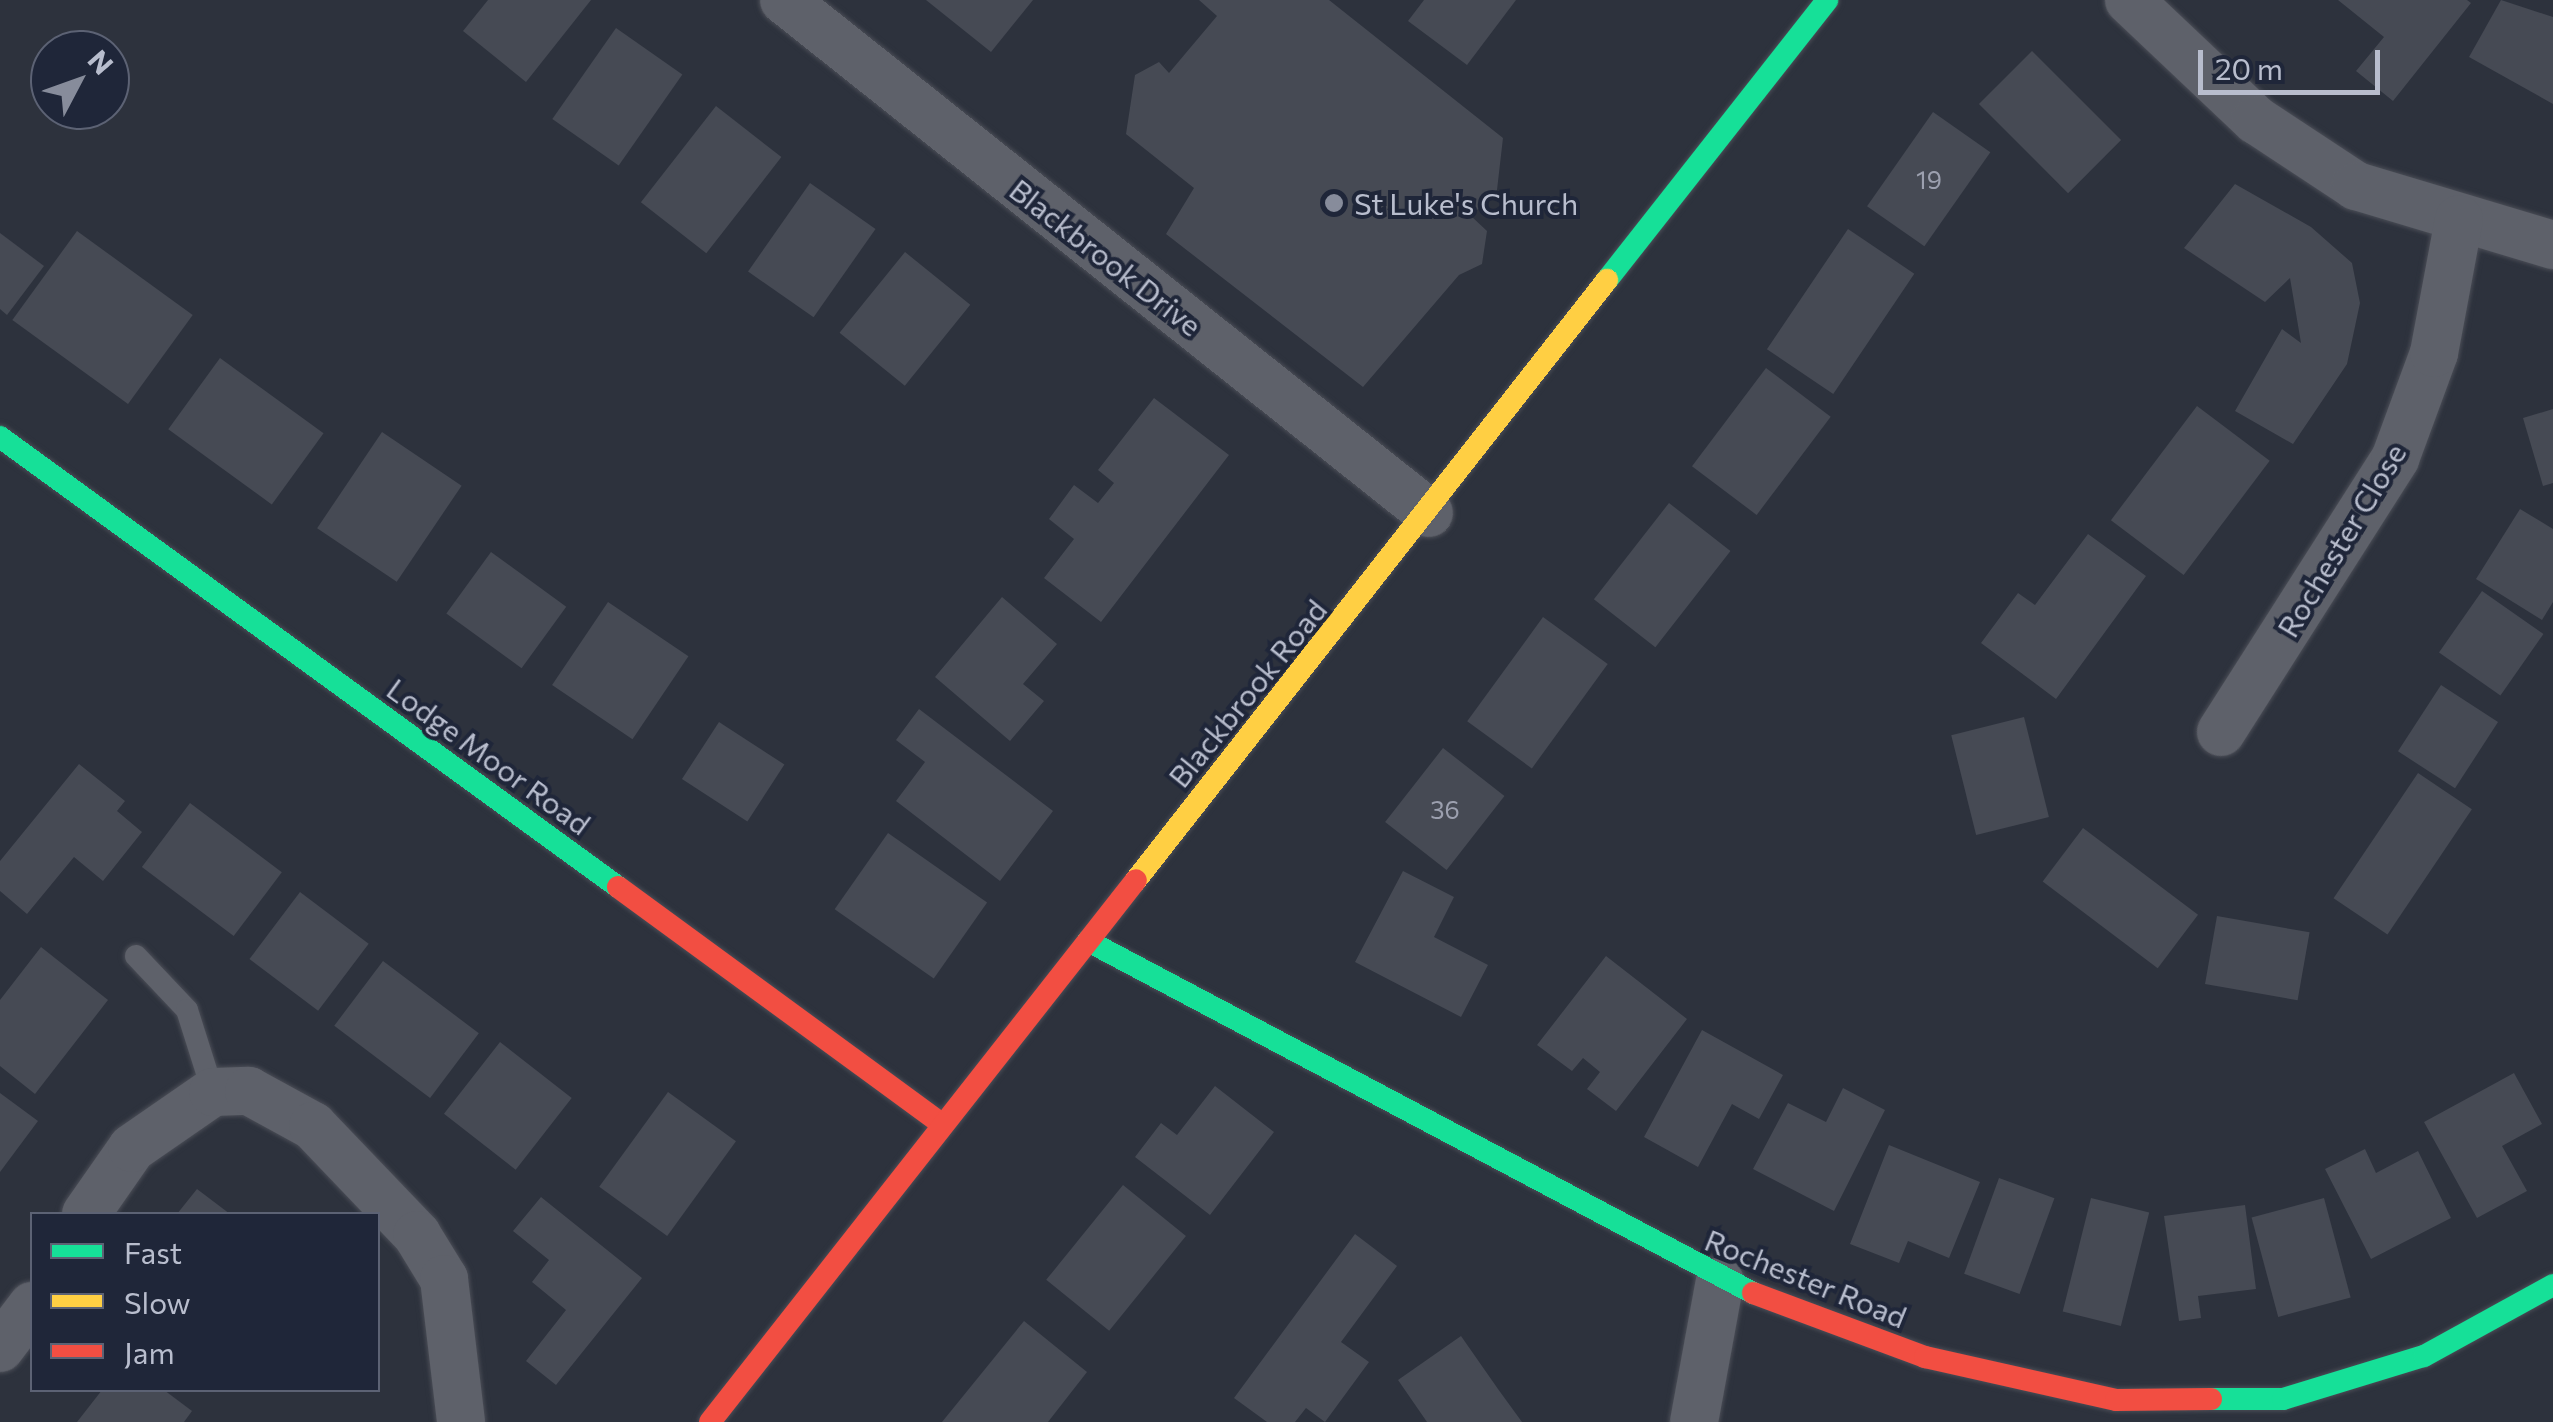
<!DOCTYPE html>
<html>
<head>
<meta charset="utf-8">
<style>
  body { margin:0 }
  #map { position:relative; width:2553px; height:1422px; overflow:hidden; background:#2d323d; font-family:Commissioner,sans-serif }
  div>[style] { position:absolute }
  .building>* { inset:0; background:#464a54; transform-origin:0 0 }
  .roads { filter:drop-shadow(0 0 2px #4a4d56) drop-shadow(0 0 2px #4a4d56) }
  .lane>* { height:22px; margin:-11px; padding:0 11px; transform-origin:11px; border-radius:11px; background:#5e616a }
  .street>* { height:48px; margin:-24px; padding:0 24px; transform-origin:24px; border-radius:24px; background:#5e616a }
  .fast>* { height:22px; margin:-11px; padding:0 11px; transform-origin:11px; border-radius:11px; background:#16e098 }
  .slow>* { height:22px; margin:-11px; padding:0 11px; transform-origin:11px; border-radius:11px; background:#ffcf43 }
  .jam>* { height:22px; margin:-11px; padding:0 11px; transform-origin:11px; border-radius:11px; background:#f24e42 }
  .dots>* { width:28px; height:28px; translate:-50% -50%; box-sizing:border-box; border:5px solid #1f2639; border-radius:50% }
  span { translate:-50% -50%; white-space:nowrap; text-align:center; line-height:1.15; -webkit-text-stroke:8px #1f2639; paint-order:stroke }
  .number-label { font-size:25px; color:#9ca0af }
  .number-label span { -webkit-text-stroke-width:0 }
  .poi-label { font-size:30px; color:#b8bdcd }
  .left { translate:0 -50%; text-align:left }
  .street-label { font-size:30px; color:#b8bdcd }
  .legend { position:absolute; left:30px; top:1212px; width:350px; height:180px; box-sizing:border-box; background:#1f2639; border:2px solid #5c6274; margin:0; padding:12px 18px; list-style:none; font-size:30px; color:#b8bdcd }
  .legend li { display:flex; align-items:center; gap:20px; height:50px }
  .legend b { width:50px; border:2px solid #5c6274 }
  .north { position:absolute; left:30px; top:30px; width:100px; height:100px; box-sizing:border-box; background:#1f2639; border:2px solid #5c6274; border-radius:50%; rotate:49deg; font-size:28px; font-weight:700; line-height:40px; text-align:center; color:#b8bdcd }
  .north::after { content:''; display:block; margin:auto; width:35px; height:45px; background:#878c9b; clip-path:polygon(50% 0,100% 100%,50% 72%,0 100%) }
  .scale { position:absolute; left:2198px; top:50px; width:182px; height:45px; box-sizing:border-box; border:5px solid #b8bdcd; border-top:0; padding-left:12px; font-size:30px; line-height:35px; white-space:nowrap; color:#b8bdcd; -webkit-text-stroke:8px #1f2639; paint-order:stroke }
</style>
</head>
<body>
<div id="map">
  <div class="building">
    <i style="clip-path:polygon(488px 0,591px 0,526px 82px,463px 31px)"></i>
    <i style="clip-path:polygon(926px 0,1033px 0,991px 52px)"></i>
    <i style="clip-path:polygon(1199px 0,1329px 0,1503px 138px,1497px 190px,1471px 216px,1487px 231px,1482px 264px,1459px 275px,1363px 387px,1166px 234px,1194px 188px,1126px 134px,1135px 75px,1159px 62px,1169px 73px,1217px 16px)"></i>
    <i style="clip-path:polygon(1424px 0,1516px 0,1467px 65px,1408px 21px)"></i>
    <i style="clip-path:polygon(2338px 0,2467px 0,2471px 3px,2393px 101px,2356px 71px,2384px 37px)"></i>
    <i style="clip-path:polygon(2501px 0,2553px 17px,2553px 104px,2469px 57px)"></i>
    <i style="left:616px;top:28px;width:81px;height:111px;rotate:35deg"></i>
    <i style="left:2032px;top:51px;width:126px;height:75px;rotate:45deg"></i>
    <i style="left:716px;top:106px;width:83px;height:122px;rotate:38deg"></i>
    <i style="left:1933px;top:112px;width:70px;height:115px;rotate:35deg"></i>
    <i style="left:810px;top:183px;width:80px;height:108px;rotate:35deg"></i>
    <i style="clip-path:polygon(2235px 184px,2311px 227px,2352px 263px,2360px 303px,2347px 364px,2293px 444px,2235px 411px,2282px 329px,2301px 343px,2290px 278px,2265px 302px,2184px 248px)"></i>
    <i style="left:1848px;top:229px;width:80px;height:145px;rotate:34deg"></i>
    <i style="left:77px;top:231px;width:143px;height:110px;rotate:36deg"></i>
    <i style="clip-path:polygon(0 233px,44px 266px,7px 315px,0 309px)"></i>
    <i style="left:905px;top:252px;width:84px;height:104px;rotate:39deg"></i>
    <i style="left:220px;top:358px;width:128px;height:88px;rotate:36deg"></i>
    <i style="left:1766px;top:368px;width:81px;height:123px;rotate:37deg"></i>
    <i style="clip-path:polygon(1154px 398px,1229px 455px,1101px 622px,1044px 578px,1074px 539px,1049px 519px,1074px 485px,1098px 503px,1114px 483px,1098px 470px)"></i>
    <i style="left:2197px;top:406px;width:91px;height:143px;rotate:37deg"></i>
    <i style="clip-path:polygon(2553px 409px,2553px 483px,2543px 486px,2523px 418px)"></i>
    <i style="left:382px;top:432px;width:96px;height:116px;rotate:34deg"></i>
    <i style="left:1669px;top:503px;width:78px;height:122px;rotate:38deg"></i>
    <i style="clip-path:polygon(2520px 509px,2553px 529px,2553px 602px,2542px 620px,2476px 579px)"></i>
    <i style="clip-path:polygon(2088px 534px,2146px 576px,2056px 699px,1981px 643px,2018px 593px,2035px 605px)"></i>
    <i style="left:491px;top:552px;width:93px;height:76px;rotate:36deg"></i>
    <i style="left:2482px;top:591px;width:75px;height:75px;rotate:35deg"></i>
    <i style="clip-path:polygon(1002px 597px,1057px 644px,1023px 684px,1044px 701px,1010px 741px,935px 677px)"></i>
    <i style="left:608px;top:602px;width:97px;height:100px;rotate:34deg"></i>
    <i style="left:1543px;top:617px;width:80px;height:129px;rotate:36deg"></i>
    <i style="left:2441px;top:685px;width:68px;height:79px;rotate:33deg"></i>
    <i style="clip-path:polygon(919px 709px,1053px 811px,1000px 881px,896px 801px,925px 762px,896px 740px)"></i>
    <i style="left:2024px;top:717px;width:103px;height:75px;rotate:76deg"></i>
    <i style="left:719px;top:722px;width:78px;height:68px;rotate:33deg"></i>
    <i style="left:1443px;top:748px;width:78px;height:94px;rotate:38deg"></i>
    <i style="clip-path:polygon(79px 764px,125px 801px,117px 811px,142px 832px,103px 881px,74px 857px,27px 914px,0 891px,0 861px)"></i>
    <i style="left:2418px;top:773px;width:65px;height:151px;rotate:34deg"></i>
    <i style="left:190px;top:803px;width:115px;height:80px;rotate:37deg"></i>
    <i style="left:2083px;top:828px;width:144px;height:67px;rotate:37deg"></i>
    <i style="left:888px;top:833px;width:121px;height:93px;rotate:35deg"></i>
    <i style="clip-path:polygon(1403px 871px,1454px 897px,1434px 937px,1488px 965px,1461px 1017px,1355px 962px)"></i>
    <i style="left:300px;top:892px;width:86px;height:84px;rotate:37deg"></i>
    <i style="left:2217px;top:916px;width:94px;height:69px;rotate:10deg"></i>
    <i style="clip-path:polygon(41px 947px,108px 1000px,35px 1094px,0 1066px,0 1000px)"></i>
    <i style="clip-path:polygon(1606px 956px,1687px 1019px,1616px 1111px,1587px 1089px,1600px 1072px,1583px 1058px,1572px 1071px,1537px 1045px)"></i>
    <i style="left:383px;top:961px;width:120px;height:81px;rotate:37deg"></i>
    <i style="clip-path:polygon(1702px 1030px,1783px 1075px,1759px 1119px,1732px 1104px,1698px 1167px,1644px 1137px)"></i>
    <i style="left:500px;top:1042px;width:91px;height:91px;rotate:38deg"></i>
    <i style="clip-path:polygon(2514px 1073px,2542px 1124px,2502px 1146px,2527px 1191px,2477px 1218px,2424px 1122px)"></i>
    <i style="clip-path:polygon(1215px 1086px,1274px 1132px,1210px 1215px,1135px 1157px,1161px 1123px,1177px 1135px)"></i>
    <i style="clip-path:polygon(1843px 1088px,1885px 1110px,1834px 1211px,1753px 1169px,1788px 1103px,1826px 1122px)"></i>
    <i style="left:668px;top:1092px;width:84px;height:117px;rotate:36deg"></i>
    <i style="clip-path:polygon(0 1093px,38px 1121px,0 1172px)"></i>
    <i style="clip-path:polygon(1889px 1145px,1980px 1182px,1949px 1258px,1908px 1241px,1899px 1263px,1850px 1244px)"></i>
    <i style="clip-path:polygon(2365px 1149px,2376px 1173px,2418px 1151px,2451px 1218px,2371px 1259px,2325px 1169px)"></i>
    <i style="left:1999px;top:1178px;width:59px;height:102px;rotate:20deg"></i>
    <i style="left:1123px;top:1185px;width:81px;height:122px;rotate:39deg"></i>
    <i style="clip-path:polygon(197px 1189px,230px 1214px,177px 1214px)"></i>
    <i style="clip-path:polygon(541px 1197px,642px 1278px,556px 1385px,526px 1361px,566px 1310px,532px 1282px,549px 1260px,513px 1231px)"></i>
    <i style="left:2091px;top:1198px;width:60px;height:117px;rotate:14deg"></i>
    <i style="left:2324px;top:1198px;width:103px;height:75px;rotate:75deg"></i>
    <i style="clip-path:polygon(2245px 1205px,2256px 1289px,2198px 1296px,2201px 1318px,2179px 1321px,2164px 1216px)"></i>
    <i style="clip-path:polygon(1355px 1234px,1397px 1266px,1341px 1342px,1369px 1362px,1325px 1422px,1306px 1408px,1295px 1422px,1267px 1422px,1234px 1398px)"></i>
    <i style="clip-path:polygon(1024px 1321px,1087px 1372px,1048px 1422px,942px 1422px)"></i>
    <i style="clip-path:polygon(1461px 1336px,1498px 1389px,1522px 1422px,1427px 1422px,1398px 1380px)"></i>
    <i style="clip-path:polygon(102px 1390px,164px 1390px,192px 1411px,184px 1422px,77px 1422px)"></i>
  </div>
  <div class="roads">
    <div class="lane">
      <i style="left:136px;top:956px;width:74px;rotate:46.6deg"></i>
      <i style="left:187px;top:1010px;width:86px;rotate:72.4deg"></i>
    </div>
    <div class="street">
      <i style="left:784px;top:0;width:824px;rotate:38.5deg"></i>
      <i style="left:2129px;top:0;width:175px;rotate:43.4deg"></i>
      <i style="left:2256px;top:120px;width:120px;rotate:33.4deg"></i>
      <i style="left:2356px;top:186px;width:206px;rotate:16.7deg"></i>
      <i style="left:2221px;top:732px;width:324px;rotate:-57.5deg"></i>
      <i style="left:2395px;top:459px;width:113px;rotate:-69.8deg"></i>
      <i style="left:2434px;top:353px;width:136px;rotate:-79.4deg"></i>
      <i style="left:86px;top:1214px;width:80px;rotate:-55.1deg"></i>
      <i style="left:132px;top:1148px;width:98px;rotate:-34.7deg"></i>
      <i style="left:213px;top:1092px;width:36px;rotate:-2deg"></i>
      <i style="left:249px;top:1091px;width:73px;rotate:28.7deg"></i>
      <i style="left:313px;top:1126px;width:151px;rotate:46.3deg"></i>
      <i style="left:417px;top:1235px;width:52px;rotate:58.5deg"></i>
      <i style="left:444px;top:1279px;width:144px;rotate:83.2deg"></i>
      <i style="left:0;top:1348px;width:53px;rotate:-52.7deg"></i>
      <i style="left:1694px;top:1422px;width:143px;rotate:-79.6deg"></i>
    </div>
    <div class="fast">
      <i style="left:1607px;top:280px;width:356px;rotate:-51.8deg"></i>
      <i style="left:0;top:437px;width:764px;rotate:36.06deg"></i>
      <i style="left:1088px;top:941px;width:752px;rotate:27.89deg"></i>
      <i style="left:2211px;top:1399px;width:72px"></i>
      <i style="left:2283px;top:1399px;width:147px;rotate:-17deg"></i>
      <i style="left:2424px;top:1356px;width:147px;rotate:-28.8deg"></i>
    </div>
    <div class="slow">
      <i style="left:1136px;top:880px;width:763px;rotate:-51.87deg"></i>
    </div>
    <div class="jam">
      <i style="left:618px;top:887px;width:401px;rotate:36.2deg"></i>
      <i style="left:1753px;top:1293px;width:184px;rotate:20.4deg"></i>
      <i style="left:1925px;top:1357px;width:196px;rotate:12.7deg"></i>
      <i style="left:2116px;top:1400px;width:95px;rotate:-0.6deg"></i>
      <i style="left:710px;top:1422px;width:689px;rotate:-51.83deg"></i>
    </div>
  </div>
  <div class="dots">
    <i style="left:1334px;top:203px;background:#878c9b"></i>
  </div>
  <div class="number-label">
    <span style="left:1929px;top:179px">19</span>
    <span style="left:1445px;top:809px">36</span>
  </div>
  <div class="poi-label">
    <span class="left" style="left:1354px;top:203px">St Luke's Church</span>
  </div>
  <div class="street-label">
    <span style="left:1106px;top:257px;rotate:38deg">Blackbrook Drive</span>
    <span style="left:2341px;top:540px;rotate:-59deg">Rochester Close</span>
    <span style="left:1247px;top:693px;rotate:-51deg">Blackbrook Road</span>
    <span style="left:489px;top:756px;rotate:36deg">Lodge Moor Road</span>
    <span style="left:1806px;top:1278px;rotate:22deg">Rochester Road</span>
  </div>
  <ul class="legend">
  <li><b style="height:12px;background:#16e098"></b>Fast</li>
  <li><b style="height:12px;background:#ffcf43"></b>Slow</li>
  <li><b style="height:12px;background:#f24e42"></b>Jam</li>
  </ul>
  <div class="north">N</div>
  <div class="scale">20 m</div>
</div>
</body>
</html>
